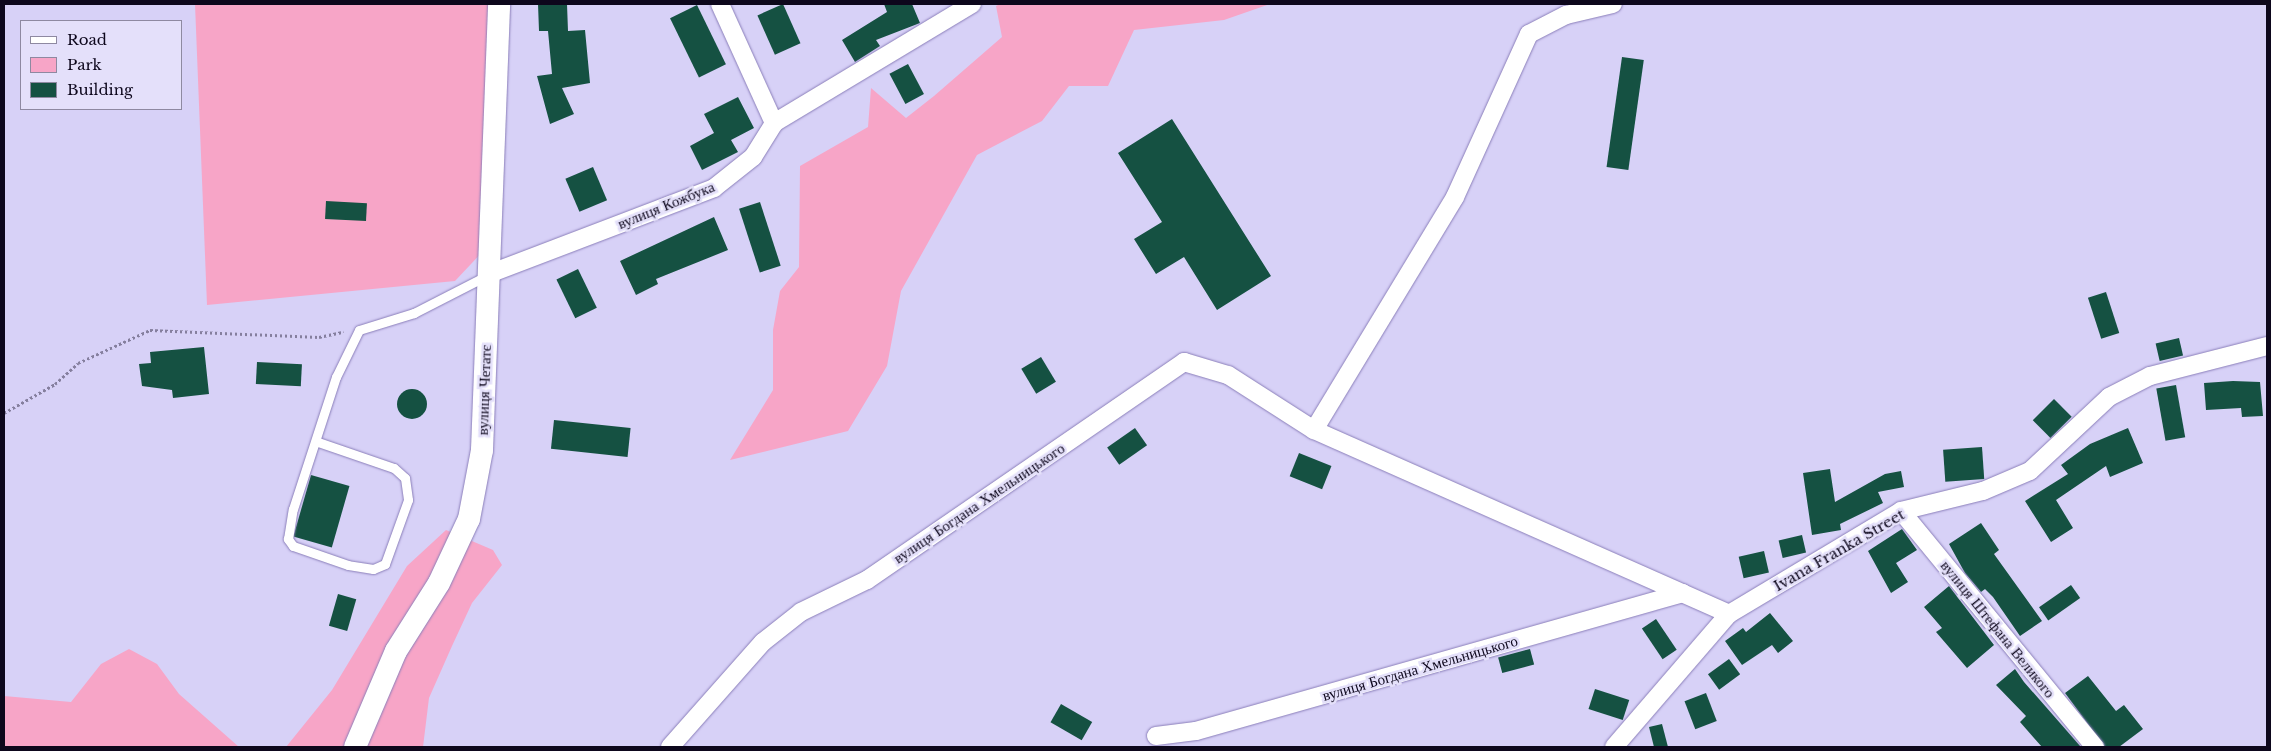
<!DOCTYPE html>
<html>
<head>
<meta charset="utf-8">
<style>
  body { margin:0 }
  #map { position:relative; width:2271px; height:751px; overflow:hidden; background:#d7d1f7; font-family:"Libre Baskerville",serif }
  div>[style] { position:absolute }
  .green>* { inset:0; background:#f7a5c7 }
  .building>* { inset:0; background:#155142; transform-origin:0 0 }
  .round { border-radius:50% }
  .path>* { height:3px; margin-top:-1.5px; transform-origin:0; background:repeating-linear-gradient(90deg,#857f9e 0 2.5px,transparent 0 5px) }
  .roads { filter:drop-shadow(0 0 1px #8a7eb9) drop-shadow(0 0 1px #8a7eb9) }
  .service>* { height:9px; margin:-4.5px; padding:0 4.5px; transform-origin:4.5px; border-radius:4.5px; background:#fff }
  .minor>* { height:18px; margin:-9px; padding:0 9px; transform-origin:9px; border-radius:9px; background:#fff }
  .tertiary>* { height:22px; margin:-11px; padding:0 11px; transform-origin:11px; border-radius:11px; background:#fff }
  span { translate:-50% -50%; white-space:nowrap; text-align:center; line-height:1.15; -webkit-text-stroke:5px #e4e0fa; paint-order:stroke }
  .street-label { font-size:15px; color:#0d071c }
  .frame { position:absolute; inset:0; border:5px solid #0d071c; pointer-events:none }
  .legend { position:absolute; left:20px; top:20px; width:162px; height:90px; box-sizing:border-box; background:#e4e0fa; border:1px solid #8e89a1; margin:0; padding:6px 9px; list-style:none; font-size:15px; color:#0d071c }
  .legend li { display:flex; align-items:center; gap:10px; height:25px }
  .legend b { width:25px; border:1px solid #8e89a1 }
</style>
</head>
<body>
<div id="map">
  <div class="green">
    <i style="clip-path:polygon(195px 4px,497px 4px,487px 247px,455px 281px,207px 305px)"></i>
    <i style="clip-path:polygon(1000px 4px,1270px 4px,1224px 20px,1134px 30px,1108px 86px,1069px 86px,1042px 121px,977px 155px,901px 291px,887px 366px,848px 431px,730px 460px,773px 390px,773px 330px,780px 291px,799px 267px,800px 166px,868px 127px,871px 88px,906px 118px,934px 96px,1002px 37px,996px 6px)"></i>
    <i style="clip-path:polygon(446px 530px,493px 550px,502px 565px,472px 603px,452px 646px,429px 698px,423px 747px,286px 747px,332px 690px,407px 566px)"></i>
    <i style="clip-path:polygon(129px 649px,157px 664px,179px 694px,239px 747px,4px 747px,4px 696px,71px 702px,101px 664px)"></i>
  </div>
  <div class="building">
    <i style="clip-path:polygon(538px 4px,567px 4px,568px 31px,585px 30px,590px 83px,562px 88px,574px 114px,550px 124px,537px 76px,552px 74px,548px 31px,539px 31px)"></i>
    <i style="left:783px;top:4px;width:43px;height:28px;rotate:66deg"></i>
    <i style="clip-path:polygon(884px 4px,912px 4px,920px 23px,876px 40px,880px 46px,855px 62px,842px 40px,887px 12px)"></i>
    <i style="left:697px;top:5px;width:66px;height:30px;rotate:64deg"></i>
    <i style="left:1622px;top:57px;width:22px;height:111px;rotate:8deg"></i>
    <i style="left:908px;top:64px;width:34px;height:21px;rotate:62deg"></i>
    <i style="clip-path:polygon(738px 97px,754px 128px,731px 140px,738px 152px,702px 170px,690px 146px,714px 133px,704px 114px)"></i>
    <i style="clip-path:polygon(1172px 119px,1271px 276px,1217px 310px,1184px 257px,1156px 274px,1134px 239px,1162px 222px,1118px 153px)"></i>
    <i style="left:593px;top:167px;width:36px;height:30px;rotate:67deg"></i>
    <i style="left:326px;top:201px;width:41px;height:18px;rotate:3deg"></i>
    <i style="left:760px;top:202px;width:67px;height:22px;rotate:72deg"></i>
    <i style="clip-path:polygon(714px 217px,728px 250px,656px 279px,658px 284px,636px 295px,620px 261px)"></i>
    <i style="left:578px;top:269px;width:43px;height:24px;rotate:64deg"></i>
    <i style="left:2106px;top:292px;width:43px;height:19px;rotate:72deg"></i>
    <i style="left:2179px;top:338px;width:18px;height:24px;rotate:77deg"></i>
    <i style="clip-path:polygon(204px 347px,209px 394px,173px 398px,172px 390px,142px 386px,139px 364px,151px 363px,150px 352px)"></i>
    <i style="left:1041px;top:357px;width:29px;height:23px;rotate:59deg"></i>
    <i style="left:257px;top:362px;width:45px;height:22px;rotate:3deg"></i>
    <i style="clip-path:polygon(2233px 381px,2260px 382px,2263px 416px,2242px 417px,2241px 408px,2206px 410px,2204px 383px)"></i>
    <i style="left:2176px;top:385px;width:53px;height:20px;rotate:80deg"></i>
    <i class="round" style="left:397px;top:389px;width:30px;height:30px"></i>
    <i style="left:2054px;top:399px;width:25px;height:30px;rotate:45deg"></i>
    <i style="left:554px;top:420px;width:77px;height:29px;rotate:6deg"></i>
    <i style="left:1135px;top:428px;width:21px;height:34px;rotate:55deg"></i>
    <i style="clip-path:polygon(2128px 428px,2143px 463px,2110px 477px,2106px 466px,2056px 500px,2073px 528px,2051px 542px,2025px 501px,2068px 474px,2061px 465px,2090px 444px)"></i>
    <i style="left:1982px;top:447px;width:32px;height:39px;rotate:86deg"></i>
    <i style="left:1299px;top:453px;width:35px;height:25px;rotate:22deg"></i>
    <i style="clip-path:polygon(1830px 469px,1835px 502px,1885px 474px,1901px 471px,1904px 487px,1878px 492px,1883px 503px,1840px 524px,1841px 530px,1812px 535px,1803px 473px)"></i>
    <i style="left:311px;top:475px;width:40px;height:64px;rotate:16deg"></i>
    <i style="clip-path:polygon(1981px 523px,1999px 550px,1994px 554px,2042px 621px,2020px 636px,1993px 597px,1985px 589px,1981px 592px,1965px 573px,1949px 544px)"></i>
    <i style="clip-path:polygon(1902px 529px,1917px 550px,1896px 563px,1908px 582px,1891px 593px,1868px 551px)"></i>
    <i style="left:1802px;top:535px;width:18px;height:24px;rotate:77deg"></i>
    <i style="left:1764px;top:551px;width:22px;height:26px;rotate:77deg"></i>
    <i style="left:2071px;top:585px;width:16px;height:39px;rotate:55deg"></i>
    <i style="clip-path:polygon(1949px 586px,1994px 645px,1967px 668px,1936px 632px,1942px 628px,1924px 607px)"></i>
    <i style="left:338px;top:594px;width:19px;height:33px;rotate:16deg"></i>
    <i style="clip-path:polygon(1770px 613px,1793px 641px,1778px 653px,1772px 645px,1742px 665px,1725px 641px,1743px 628px,1746px 632px)"></i>
    <i style="left:1656px;top:619px;width:37px;height:17px;rotate:56deg"></i>
    <i style="left:1530px;top:649px;width:16px;height:33px;rotate:75deg"></i>
    <i style="left:1729px;top:659px;width:19px;height:26px;rotate:54deg"></i>
    <i style="clip-path:polygon(2015px 669px,2024px 682px,2081px 747px,2042px 747px,2020px 722px,2026px 716px,1996px 685px)"></i>
    <i style="clip-path:polygon(2088px 676px,2116px 711px,2124px 705px,2143px 729px,2119px 747px,2105px 747px,2065px 693px)"></i>
    <i style="left:1595px;top:689px;width:36px;height:21px;rotate:18deg"></i>
    <i style="left:1706px;top:693px;width:30px;height:23px;rotate:69deg"></i>
    <i style="left:1061px;top:704px;width:36px;height:21px;rotate:30deg"></i>
    <i style="clip-path:polygon(1662px 724px,1668px 747px,1654px 747px,1649px 727px)"></i>
  </div>
  <div class="path">
    <i style="left:4px;top:413px;width:59px;rotate:-29.6deg"></i>
    <i style="left:55px;top:384px;width:31px;rotate:-42deg"></i>
    <i style="left:78px;top:363px;width:79px;rotate:-24.6deg"></i>
    <i style="left:150px;top:330px;width:169px;rotate:2.4deg"></i>
    <i style="left:319px;top:337px;width:25px;rotate:-12deg"></i>
  </div>
  <div class="roads">
    <div class="service">
      <i style="left:318px;top:442px;width:80px;rotate:18.9deg"></i>
      <i style="left:394px;top:468px;width:15px;rotate:42deg"></i>
      <i style="left:405px;top:478px;width:22px;rotate:82deg"></i>
      <i style="left:408px;top:500px;width:68px;rotate:109.8deg"></i>
      <i style="left:385px;top:564px;width:13px;rotate:157deg"></i>
      <i style="left:373px;top:569px;width:25px;rotate:-171deg"></i>
      <i style="left:348px;top:565px;width:58px;rotate:-160.9deg"></i>
      <i style="left:293px;top:546px;width:9px;rotate:-126deg"></i>
      <i style="left:288px;top:539px;width:30px;rotate:-81deg"></i>
      <i style="left:293px;top:509px;width:139px;rotate:-72deg"></i>
      <i style="left:336px;top:377px;width:52px;rotate:-63.9deg"></i>
      <i style="left:359px;top:330px;width:58px;rotate:-17.2deg"></i>
      <i style="left:414px;top:313px;width:81px;rotate:-27.2deg"></i>
    </div>
    <div class="minor">
      <i style="left:720px;top:4px;width:131px;rotate:65.6deg"></i>
      <i style="left:489px;top:274px;width:241px;rotate:-20.9deg"></i>
      <i style="left:714px;top:188px;width:50px;rotate:-38.5deg"></i>
      <i style="left:753px;top:157px;width:40px;rotate:-58deg"></i>
      <i style="left:774px;top:123px;width:231px;rotate:-31deg"></i>
      <i style="left:1314px;top:430px;width:272px;rotate:-58.8deg"></i>
      <i style="left:1455px;top:197px;width:179px;rotate:-65.6deg"></i>
      <i style="left:1529px;top:34px;width:42px;rotate:-27.2deg"></i>
      <i style="left:1566px;top:15px;width:48px;rotate:-13.2deg"></i>
      <i style="left:1901px;top:511px;width:306px;rotate:50.6deg"></i>
      <i style="left:1156px;top:736px;width:40px;rotate:-7.1deg"></i>
      <i style="left:1196px;top:731px;width:506px;rotate:-15.82deg"></i>
      <i style="left:670px;top:747px;width:140px;rotate:-48.5deg"></i>
      <i style="left:763px;top:642px;width:48px;rotate:-38.3deg"></i>
      <i style="left:801px;top:612px;width:73px;rotate:-25.9deg"></i>
      <i style="left:867px;top:580px;width:385px;rotate:-34.5deg"></i>
      <i style="left:1184px;top:362px;width:46px;rotate:16.5deg"></i>
      <i style="left:1228px;top:375px;width:102px;rotate:32.6deg"></i>
      <i style="left:1314px;top:430px;width:454px;rotate:23.9deg"></i>
      <i style="left:1614px;top:747px;width:176px;rotate:-49.2deg"></i>
      <i style="left:1729px;top:614px;width:200px;rotate:-30.9deg"></i>
      <i style="left:1901px;top:511px;width:84px;rotate:-13.7deg"></i>
      <i style="left:1983px;top:491px;width:51px;rotate:-23.1deg"></i>
      <i style="left:2030px;top:471px;width:108px;rotate:-43.1deg"></i>
      <i style="left:2109px;top:397px;width:46px;rotate:-27.1deg"></i>
      <i style="left:2150px;top:376px;width:121px;rotate:-14.4deg"></i>
    </div>
    <div class="tertiary">
      <i style="left:355px;top:747px;width:104px;rotate:-66.9deg"></i>
      <i style="left:396px;top:651px;width:80px;rotate:-57.7deg"></i>
      <i style="left:439px;top:583px;width:71px;rotate:-64.9deg"></i>
      <i style="left:469px;top:519px;width:70px;rotate:-79.3deg"></i>
      <i style="left:482px;top:450px;width:446px;rotate:-87.8deg"></i>
    </div>
  </div>
  <div class="street-label">
    <span style="left:666px;top:205px;rotate:-22deg">вулиця Кожбука</span>
    <span style="left:484px;top:390px;rotate:-88deg">вулиця Четатє</span>
    <span style="left:979px;top:503px;rotate:-34deg">вулиця Богдана Хмельницького</span>
    <span style="left:1839px;top:550px;rotate:-30deg">Ivana Franka Street</span>
    <span style="left:1998px;top:629px;rotate:51deg">вулиця Штефана Великого</span>
    <span style="left:1420px;top:668px;rotate:-16deg">вулиця Богдана Хмельницького</span>
  </div>
  <div class="frame"></div>
  <ul class="legend">
  <li><b style="height:6px;background:#fff"></b>Road</li>
  <li><b style="height:14px;background:#f7a5c7"></b>Park</li>
  <li><b style="height:14px;background:#155142"></b>Building</li>
  </ul>
</div>
</body>
</html>
